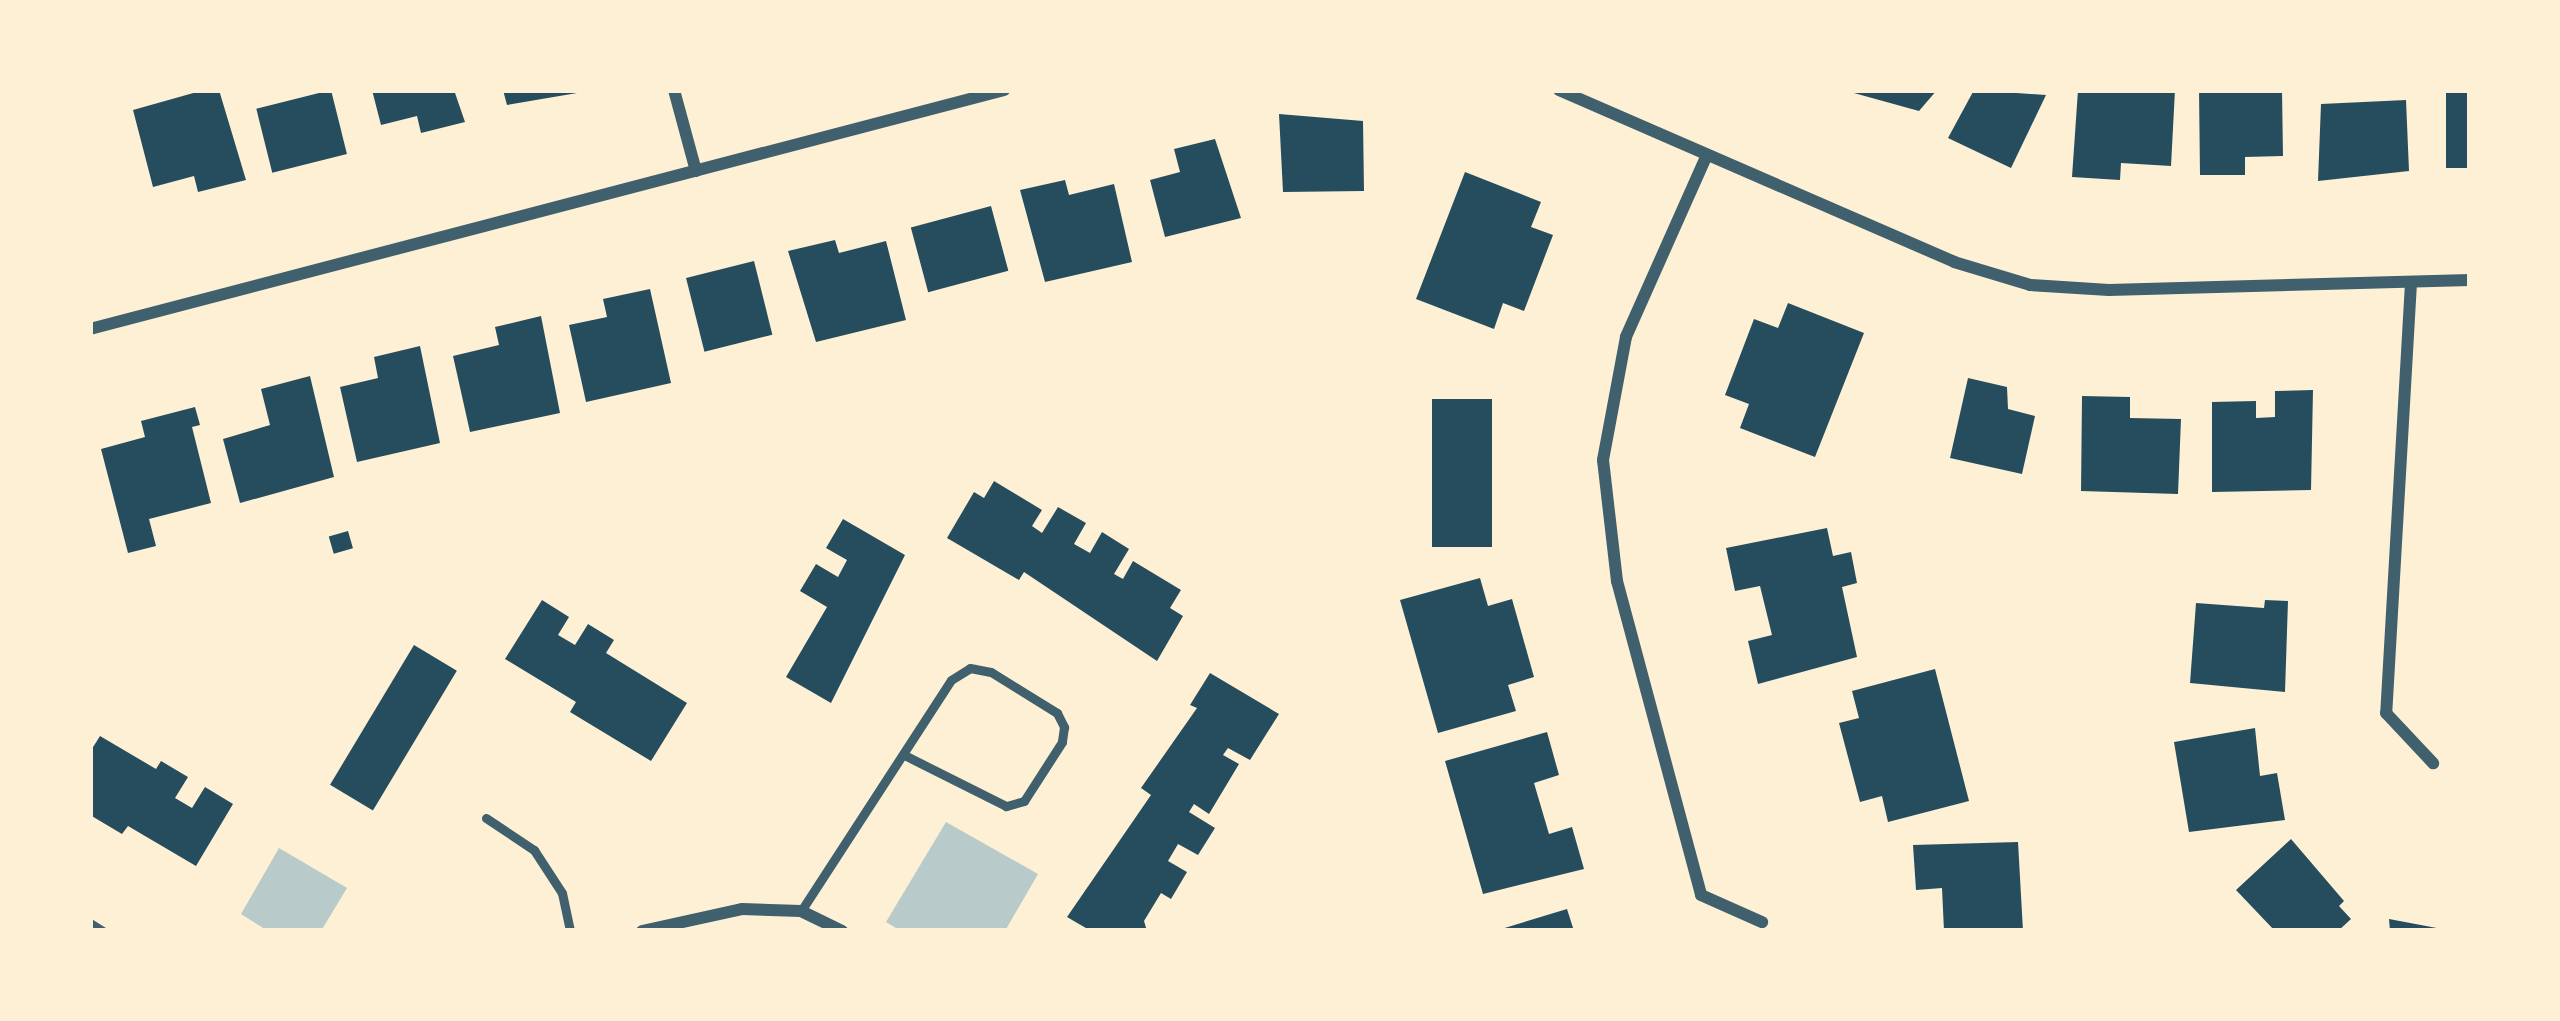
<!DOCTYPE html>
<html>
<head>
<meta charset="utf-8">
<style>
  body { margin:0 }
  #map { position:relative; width:2560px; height:1021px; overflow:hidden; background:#fdf0d5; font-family:"DM Sans",sans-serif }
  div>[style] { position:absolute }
  .green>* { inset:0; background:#b9caca }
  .building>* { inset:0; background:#264d5e; transform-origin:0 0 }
  .service>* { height:9px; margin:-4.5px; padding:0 4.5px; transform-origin:4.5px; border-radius:4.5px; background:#3f606c }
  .minor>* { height:12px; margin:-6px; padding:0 6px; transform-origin:6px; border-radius:6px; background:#3f606c }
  span { translate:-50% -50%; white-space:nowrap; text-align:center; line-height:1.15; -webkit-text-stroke:10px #fdf0d5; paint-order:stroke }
  .frame { position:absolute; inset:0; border:93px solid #fdf0d5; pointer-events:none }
</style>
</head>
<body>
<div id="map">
  <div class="green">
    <i style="clip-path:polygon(946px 822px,1038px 874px,1005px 931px,901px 931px,886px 922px)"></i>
    <i style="clip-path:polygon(279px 848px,347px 888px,321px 931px,268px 931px,241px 914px)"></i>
  </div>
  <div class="building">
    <i style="clip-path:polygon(204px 90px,219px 90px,246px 180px,198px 192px,194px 176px,153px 187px,133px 110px)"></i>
    <i style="left:331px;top:90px;width:66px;height:77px;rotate:76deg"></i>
    <i style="clip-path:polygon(372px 90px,454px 90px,465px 122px,421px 133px,417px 116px,381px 125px)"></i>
    <i style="clip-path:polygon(503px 90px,583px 90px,583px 92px,507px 105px)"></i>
    <i style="clip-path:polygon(1843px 90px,1937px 90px,1919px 111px)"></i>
    <i style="clip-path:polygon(1974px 90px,2046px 95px,2011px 168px,1948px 138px)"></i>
    <i style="clip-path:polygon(2078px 90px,2175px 90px,2171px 166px,2121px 163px,2120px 180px,2072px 177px)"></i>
    <i style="clip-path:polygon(2199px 90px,2282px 90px,2283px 156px,2245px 157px,2245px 175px,2200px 175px)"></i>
    <i style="left:2470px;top:91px;width:77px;height:24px;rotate:90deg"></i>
    <i style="clip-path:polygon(2406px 100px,2409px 171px,2318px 181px,2321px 104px)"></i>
    <i style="clip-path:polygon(1279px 114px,1363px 121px,1364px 191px,1283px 192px)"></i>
    <i style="clip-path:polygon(1215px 139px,1241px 218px,1165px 237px,1150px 180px,1180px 172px,1174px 149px)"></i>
    <i style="clip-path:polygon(1465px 172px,1541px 202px,1531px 227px,1553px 235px,1524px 311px,1503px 303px,1494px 329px,1416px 299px)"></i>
    <i style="clip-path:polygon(1065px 180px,1069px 195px,1114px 184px,1132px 262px,1045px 282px,1020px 190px)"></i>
    <i style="left:991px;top:206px;width:67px;height:83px;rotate:75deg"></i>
    <i style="clip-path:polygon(835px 240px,839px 253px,886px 241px,906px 320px,816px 342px,788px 251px)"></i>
    <i style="left:754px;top:261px;width:76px;height:70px;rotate:76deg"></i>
    <i style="clip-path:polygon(650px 289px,671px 383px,586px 402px,569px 325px,607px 317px,603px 299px)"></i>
    <i style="clip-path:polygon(1788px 303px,1864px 333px,1815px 457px,1740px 428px,1749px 404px,1725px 395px,1754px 319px,1778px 328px)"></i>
    <i style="clip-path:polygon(541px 316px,560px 413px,470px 432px,453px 356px,499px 345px,495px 327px)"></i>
    <i style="clip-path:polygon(420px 346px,440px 443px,357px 462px,340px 387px,378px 378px,374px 357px)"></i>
    <i style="clip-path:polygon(310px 376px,334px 477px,240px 503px,223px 439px,270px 425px,261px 389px)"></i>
    <i style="clip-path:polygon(1968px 378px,2007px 387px,2008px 409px,2035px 416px,2022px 474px,1950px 458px)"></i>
    <i style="clip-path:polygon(2313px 390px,2311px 490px,2212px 492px,2212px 402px,2256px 401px,2256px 418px,2275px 417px,2275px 391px)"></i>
    <i style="clip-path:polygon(2082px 396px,2130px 397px,2130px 418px,2181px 419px,2178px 494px,2081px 491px)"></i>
    <i style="left:1432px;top:399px;width:60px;height:148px"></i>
    <i style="clip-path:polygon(195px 407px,200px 425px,192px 427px,211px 503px,149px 519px,156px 546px,128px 553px,101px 449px,145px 437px,141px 421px)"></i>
    <i style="clip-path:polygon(994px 481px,1042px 510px,1032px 526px,1042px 533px,1058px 507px,1086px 523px,1074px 544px,1090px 553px,1102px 532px,1129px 549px,1114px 574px,1123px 579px,1133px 561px,1181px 590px,1170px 608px,1183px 616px,1157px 661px,1024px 572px,1019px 580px,947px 538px,974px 492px,984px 498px)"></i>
    <i style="clip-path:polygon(843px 519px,905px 555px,831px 703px,786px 677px,827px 607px,800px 591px,816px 564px,838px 577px,847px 560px,826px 548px)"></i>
    <i style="clip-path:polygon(1827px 528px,1833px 556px,1851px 552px,1857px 583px,1842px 587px,1857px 657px,1758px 684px,1748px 641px,1772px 635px,1760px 586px,1735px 591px,1726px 548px)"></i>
    <i style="left:348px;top:531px;width:18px;height:20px;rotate:74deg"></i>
    <i style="clip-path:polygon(1480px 578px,1488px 606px,1512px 599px,1534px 677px,1508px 685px,1516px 711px,1438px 733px,1400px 600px)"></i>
    <i style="clip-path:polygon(542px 600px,569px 617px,558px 635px,575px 645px,588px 624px,614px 640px,606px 653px,687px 703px,651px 761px,570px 712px,576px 702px,505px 659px)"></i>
    <i style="clip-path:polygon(2265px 600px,2288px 601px,2285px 692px,2190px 683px,2196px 603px,2264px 608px)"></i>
    <i style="left:414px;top:645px;width:50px;height:163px;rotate:31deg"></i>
    <i style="clip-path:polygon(1935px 669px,1969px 801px,1888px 822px,1882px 796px,1860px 802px,1839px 723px,1859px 718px,1852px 691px)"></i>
    <i style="clip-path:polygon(1210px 673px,1279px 714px,1250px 760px,1228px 748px,1223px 755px,1239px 764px,1209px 814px,1194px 804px,1189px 812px,1215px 828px,1198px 855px,1178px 844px,1168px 861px,1187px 872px,1171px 899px,1161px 893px,1144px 921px,1147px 931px,1091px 931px,1067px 917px,1151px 795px,1141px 788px,1197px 708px,1190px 705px)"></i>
    <i style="clip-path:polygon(2255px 728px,2260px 776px,2277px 773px,2285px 820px,2189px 832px,2174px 742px)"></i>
    <i style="clip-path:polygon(1547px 732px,1559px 775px,1534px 783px,1549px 834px,1572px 827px,1584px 869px,1483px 894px,1445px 761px)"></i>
    <i style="clip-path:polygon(100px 736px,156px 769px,161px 761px,188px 777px,175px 798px,192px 808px,205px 787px,233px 804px,196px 866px,128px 826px,122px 834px,90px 815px,90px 752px)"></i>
    <i style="clip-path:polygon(2291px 839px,2344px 901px,2339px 906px,2351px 919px,2338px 931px,2275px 931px,2236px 890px)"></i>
    <i style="clip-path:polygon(2018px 842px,2023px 931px,1944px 931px,1942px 888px,1916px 890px,1913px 845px)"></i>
    <i style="clip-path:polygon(1567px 909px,1574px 931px,1499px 931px,1498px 930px)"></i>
    <i style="clip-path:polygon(2389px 919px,2442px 929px,2441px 931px,2390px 931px)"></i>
  </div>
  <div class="service">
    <i style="left:486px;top:818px;width:58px;rotate:33.7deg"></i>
    <i style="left:534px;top:850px;width:51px;rotate:56.9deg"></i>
    <i style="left:562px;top:893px;width:39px;rotate:78deg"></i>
    <i style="left:801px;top:911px;width:275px;rotate:-57deg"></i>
    <i style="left:951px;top:680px;width:22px;rotate:-32deg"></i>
    <i style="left:970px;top:668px;width:21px;rotate:11deg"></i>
    <i style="left:991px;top:672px;width:78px;rotate:31.8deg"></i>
    <i style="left:1057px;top:713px;width:16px;rotate:63deg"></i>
    <i style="left:1064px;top:727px;width:15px;rotate:98deg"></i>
    <i style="left:1062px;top:742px;width:70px;rotate:122.8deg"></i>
    <i style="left:1024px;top:801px;width:19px;rotate:164deg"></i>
    <i style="left:1006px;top:806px;width:112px;rotate:-153.4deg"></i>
    <i style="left:90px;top:923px;width:15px;rotate:32deg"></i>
  </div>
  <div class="minor">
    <i style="left:674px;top:90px;width:84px;rotate:74.8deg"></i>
    <i style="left:1559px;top:90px;width:431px;rotate:23.5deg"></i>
    <i style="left:1954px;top:262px;width:79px;rotate:16.8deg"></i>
    <i style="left:2030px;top:285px;width:79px;rotate:3.6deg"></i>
    <i style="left:2109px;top:290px;width:361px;rotate:-1.6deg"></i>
    <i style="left:1706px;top:157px;width:197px;rotate:114deg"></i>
    <i style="left:1626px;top:337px;width:125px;rotate:100.6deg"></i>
    <i style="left:1603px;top:460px;width:122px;rotate:83.4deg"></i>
    <i style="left:1617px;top:581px;width:325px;rotate:75deg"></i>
    <i style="left:1701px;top:895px;width:67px;rotate:23.9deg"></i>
    <i style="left:2411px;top:283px;width:431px;rotate:93.3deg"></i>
    <i style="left:2386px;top:713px;width:69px;rotate:46.8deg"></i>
    <i style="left:90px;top:329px;width:945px;rotate:-14.65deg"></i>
    <i style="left:642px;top:931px;width:102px;rotate:-12.4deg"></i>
    <i style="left:742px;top:909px;width:59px;rotate:1.9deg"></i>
    <i style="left:801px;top:911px;width:46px;rotate:26deg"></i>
  </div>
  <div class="frame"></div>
</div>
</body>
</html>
